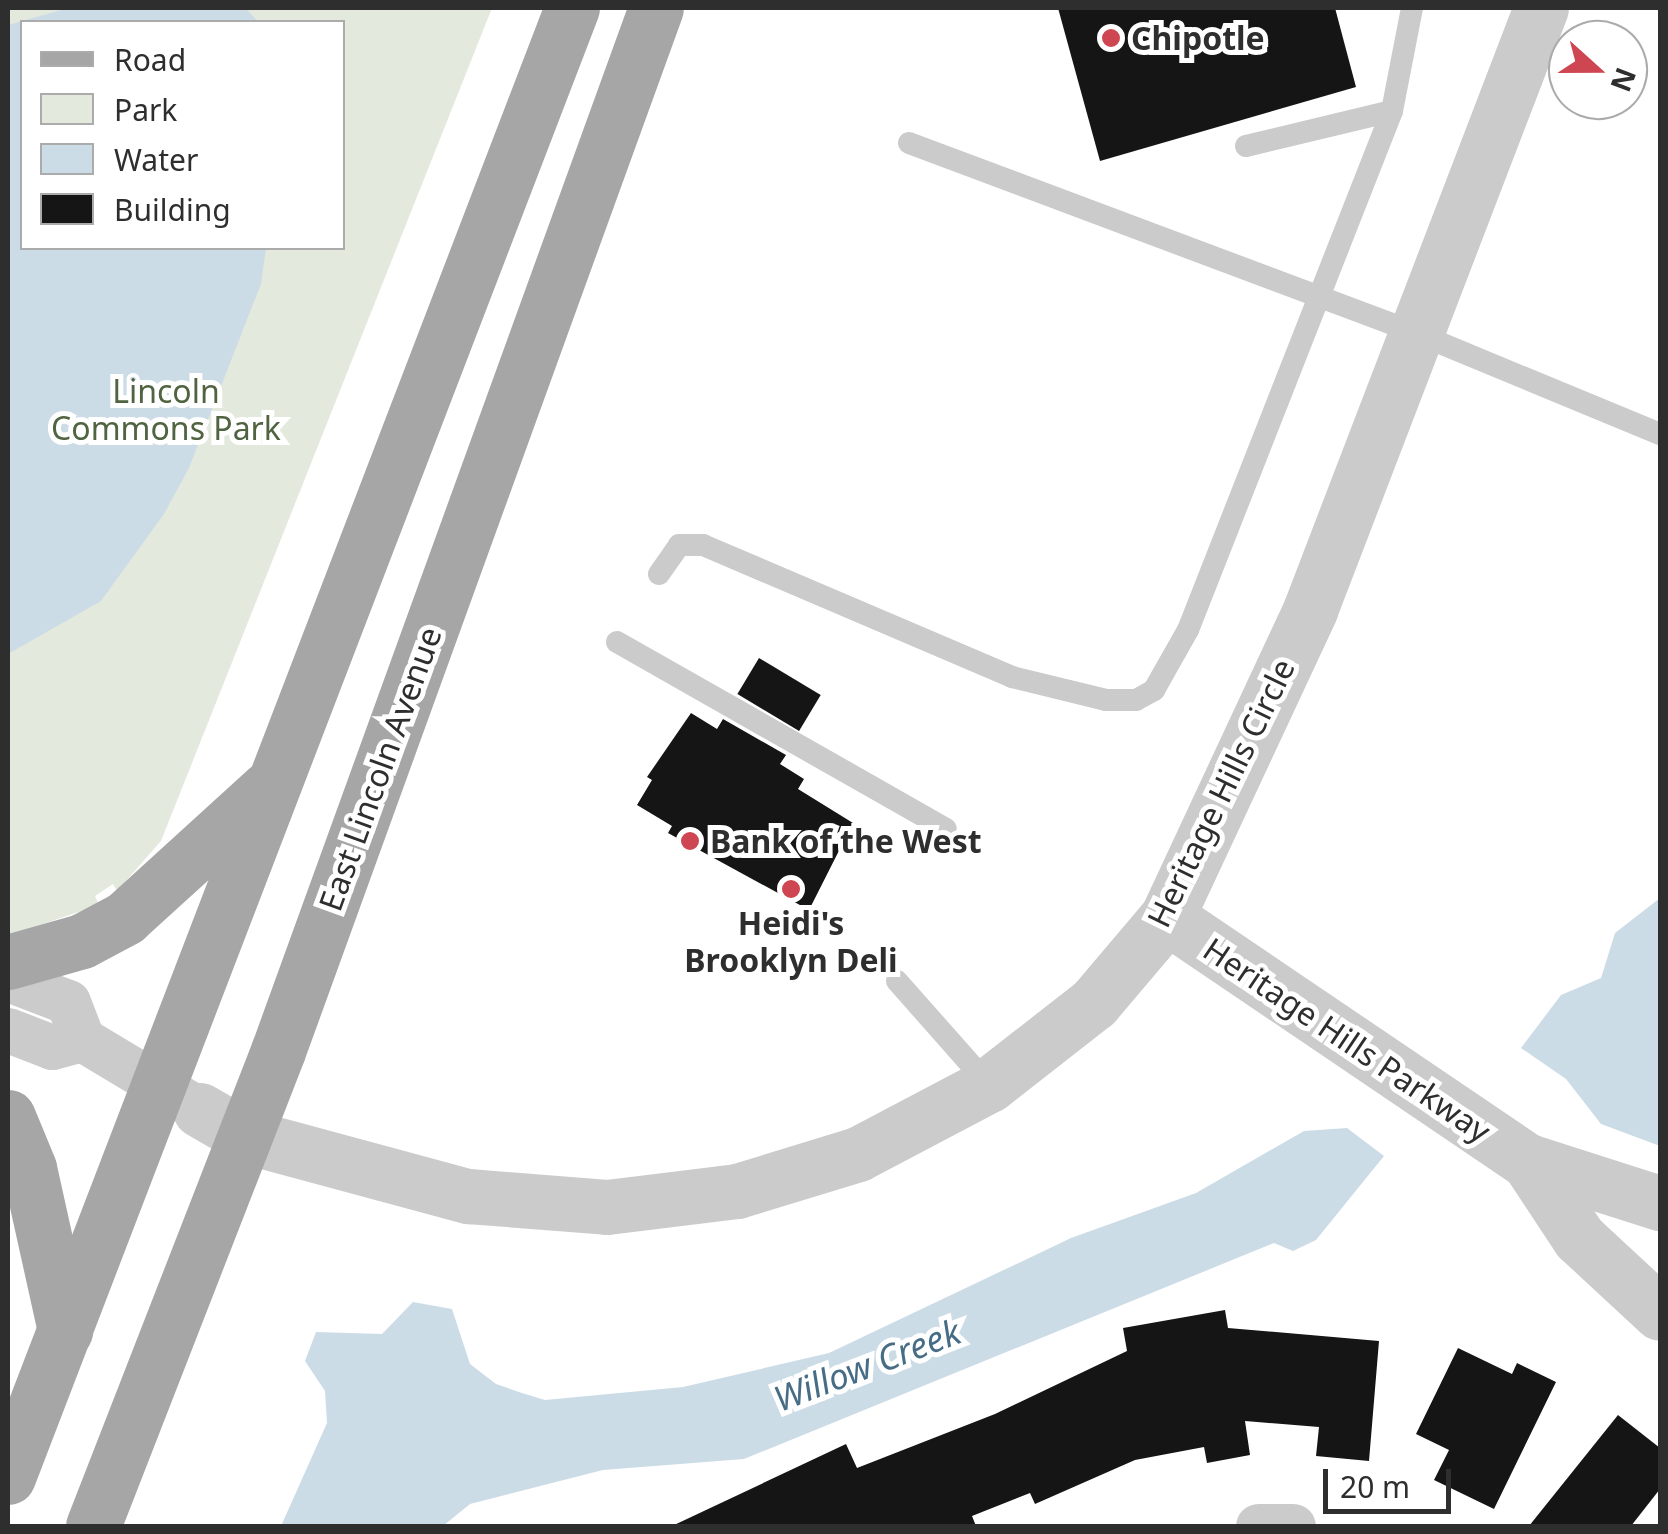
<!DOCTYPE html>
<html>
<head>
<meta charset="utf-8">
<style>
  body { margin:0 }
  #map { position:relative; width:1668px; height:1534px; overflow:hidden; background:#fff; font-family:"Noto Sans",sans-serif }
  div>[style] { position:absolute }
  .green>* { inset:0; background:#e4e9dd }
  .water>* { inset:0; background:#ccdce7 }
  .building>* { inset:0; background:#151515; transform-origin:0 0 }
  .service>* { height:22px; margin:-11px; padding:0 11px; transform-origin:11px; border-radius:11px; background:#cbcbcb }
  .minor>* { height:45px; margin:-22.5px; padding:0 22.5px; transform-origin:22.5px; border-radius:22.5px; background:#cbcbcb }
  .tertiary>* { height:55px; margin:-27.5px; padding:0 27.5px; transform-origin:27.5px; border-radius:27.5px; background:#cbcbcb }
  .primary>* { height:55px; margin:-27.5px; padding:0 27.5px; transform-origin:27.5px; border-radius:27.5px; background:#a6a6a6 }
  .dots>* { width:28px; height:28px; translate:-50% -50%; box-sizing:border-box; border:5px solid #fff; border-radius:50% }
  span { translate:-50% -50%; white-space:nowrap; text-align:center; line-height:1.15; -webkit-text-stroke:10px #fff; paint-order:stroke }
  .poi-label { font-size:32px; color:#2e2e2e; font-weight:700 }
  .left { translate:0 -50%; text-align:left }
  .park-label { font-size:32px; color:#516441 }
  .street-label { font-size:32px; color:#2e2e2e }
  .water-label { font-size:35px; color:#466d85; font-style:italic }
  .frame { position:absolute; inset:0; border:10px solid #2e2e2e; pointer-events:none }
  .legend { position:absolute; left:20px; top:20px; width:325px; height:230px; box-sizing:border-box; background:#fff; border:2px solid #ababab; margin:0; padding:12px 18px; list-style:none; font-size:30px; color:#2e2e2e }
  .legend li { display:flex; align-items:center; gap:20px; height:50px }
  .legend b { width:50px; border:2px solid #ababab }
  .north { position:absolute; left:1548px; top:20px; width:100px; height:100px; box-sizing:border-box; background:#fff; border:2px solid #ababab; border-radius:50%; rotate:111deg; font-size:28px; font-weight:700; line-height:40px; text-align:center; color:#2e2e2e }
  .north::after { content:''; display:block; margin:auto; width:35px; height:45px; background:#ce4651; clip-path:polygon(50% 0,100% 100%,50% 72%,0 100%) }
  .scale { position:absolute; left:1323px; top:1469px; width:128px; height:45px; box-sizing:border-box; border:5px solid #2e2e2e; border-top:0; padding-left:12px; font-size:30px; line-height:35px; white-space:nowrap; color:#2e2e2e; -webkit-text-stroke:8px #fff; paint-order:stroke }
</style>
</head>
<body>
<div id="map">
  <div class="green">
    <i style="clip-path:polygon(evenodd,8px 8px,492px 8px,161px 841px,117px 891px,113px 884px,95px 896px,99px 905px,8px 936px,8px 8px,22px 22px,342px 22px,342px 248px,22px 248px,22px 22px)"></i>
  </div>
  <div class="water">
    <i style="clip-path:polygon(68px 8px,246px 8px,258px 22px,22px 22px,22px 248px,266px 248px,261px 284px,189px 468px,164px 514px,101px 601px,8px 654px,8px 25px)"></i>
    <i style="clip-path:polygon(1660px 898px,1660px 1146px,1601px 1124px,1566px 1079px,1521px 1048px,1561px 995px,1601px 978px,1615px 933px)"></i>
    <i style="clip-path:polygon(1347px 1128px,1384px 1156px,1316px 1240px,1293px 1251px,1274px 1243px,744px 1459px,603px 1470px,470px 1504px,443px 1526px,281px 1526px,327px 1423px,325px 1391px,305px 1361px,316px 1332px,382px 1334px,413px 1302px,452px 1309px,470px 1364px,496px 1384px,522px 1393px,545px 1400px,683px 1387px,829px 1353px,1071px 1238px,1196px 1193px,1304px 1131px)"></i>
  </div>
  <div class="building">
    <i style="clip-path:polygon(1058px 8px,1335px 8px,1356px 87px,1100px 161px)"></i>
    <i style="left:759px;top:658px;width:72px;height:42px;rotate:31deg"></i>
    <i style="clip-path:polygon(691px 713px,717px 729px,723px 719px,786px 755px,780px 764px,804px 779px,798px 789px,853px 823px,809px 910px,668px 833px,672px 826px,637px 805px,652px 780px,647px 777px)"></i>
    <i style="clip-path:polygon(1225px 1310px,1228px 1328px,1379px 1341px,1369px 1461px,1316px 1456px,1319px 1427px,1245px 1421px,1250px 1455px,1207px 1463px,1204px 1447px,1135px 1460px,1035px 1504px,1030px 1493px,972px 1516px,976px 1526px,672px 1526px,846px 1444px,857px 1468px,995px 1414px,1127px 1351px,1123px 1328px)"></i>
    <i style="clip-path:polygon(1458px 1348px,1512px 1374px,1517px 1363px,1556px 1382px,1494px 1509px,1434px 1480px,1449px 1450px,1416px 1434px)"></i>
    <i style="clip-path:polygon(1618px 1415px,1660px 1448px,1660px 1489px,1631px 1526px,1529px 1526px)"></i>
  </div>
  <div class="service">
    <i style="left:909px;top:143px;width:541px;rotate:20.54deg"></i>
    <i style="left:1416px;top:333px;width:264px;rotate:22.5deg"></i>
    <i style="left:1246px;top:146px;width:150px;rotate:-13.5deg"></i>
    <i style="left:659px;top:574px;width:35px;rotate:-55deg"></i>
    <i style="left:679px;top:545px;width:24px"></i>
    <i style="left:703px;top:545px;width:336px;rotate:23.1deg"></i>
    <i style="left:1012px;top:677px;width:97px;rotate:13.7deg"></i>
    <i style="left:1106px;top:700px;width:30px"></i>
    <i style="left:1136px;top:700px;width:21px;rotate:-29deg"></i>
    <i style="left:1154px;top:690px;width:69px;rotate:-60.5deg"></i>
    <i style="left:1188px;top:630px;width:558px;rotate:-68.54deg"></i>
    <i style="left:1392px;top:111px;width:105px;rotate:-79deg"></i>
    <i style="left:617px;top:642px;width:378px;rotate:29.6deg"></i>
    <i style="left:897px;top:981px;width:139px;rotate:48.5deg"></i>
  </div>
  <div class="minor">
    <i style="left:8px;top:979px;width:64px;rotate:21deg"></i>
    <i style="left:68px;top:1002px;width:40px;rotate:69deg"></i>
    <i style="left:8px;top:1030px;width:47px;rotate:21.1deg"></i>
    <i style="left:52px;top:1047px;width:31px;rotate:-15deg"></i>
    <i style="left:82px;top:1039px;width:122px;rotate:31deg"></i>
    <i style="left:1258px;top:1526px;width:35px"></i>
  </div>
  <div class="tertiary">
    <i style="left:1167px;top:917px;width:436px;rotate:34.1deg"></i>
    <i style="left:1528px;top:1161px;width:139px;rotate:17.7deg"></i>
    <i style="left:200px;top:1110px;width:52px;rotate:30deg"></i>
    <i style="left:245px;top:1136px;width:231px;rotate:15.1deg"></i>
    <i style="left:468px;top:1196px;width:139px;rotate:4.5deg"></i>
    <i style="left:607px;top:1207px;width:131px;rotate:-7deg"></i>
    <i style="left:737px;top:1191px;width:127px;rotate:-17deg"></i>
    <i style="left:858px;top:1154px;width:148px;rotate:-27.8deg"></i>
    <i style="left:989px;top:1085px;width:133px;rotate:-38deg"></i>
    <i style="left:1094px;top:1003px;width:113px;rotate:-49.7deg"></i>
    <i style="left:1167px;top:917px;width:339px;rotate:-65deg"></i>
    <i style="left:1310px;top:610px;width:645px;rotate:-69.01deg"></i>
    <i style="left:1528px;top:1161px;width:92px;rotate:56.5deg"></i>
    <i style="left:1579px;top:1238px;width:110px;rotate:42.8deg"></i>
  </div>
  <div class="primary">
    <i style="left:8px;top:962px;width:77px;rotate:-15.8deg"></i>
    <i style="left:82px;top:941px;width:49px;rotate:-28.1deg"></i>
    <i style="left:125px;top:918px;width:193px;rotate:-42.3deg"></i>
    <i style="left:8px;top:1117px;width:55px;rotate:67.6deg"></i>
    <i style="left:29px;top:1168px;width:167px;rotate:77.5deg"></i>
    <i style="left:8px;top:1477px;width:1574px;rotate:-69deg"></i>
    <i style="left:93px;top:1526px;width:510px;rotate:-68.72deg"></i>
    <i style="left:278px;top:1051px;width:1109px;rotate:-70.08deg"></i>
  </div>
  <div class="dots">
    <i style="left:1111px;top:38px;background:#ce4651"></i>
    <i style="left:690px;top:841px;background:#ce4651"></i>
    <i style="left:791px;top:889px;background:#ce4651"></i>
  </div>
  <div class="poi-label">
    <span class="left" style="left:1131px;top:38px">Chipotle</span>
    <span class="left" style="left:710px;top:841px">Bank of the West</span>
    <span style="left:791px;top:942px">Heidi's<br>Brooklyn Deli</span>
  </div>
  <div class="park-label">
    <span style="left:166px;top:410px">Lincoln<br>Commons Park</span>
  </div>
  <div class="street-label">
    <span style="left:380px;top:769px;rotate:-70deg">East Lincoln Avenue</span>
    <span style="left:1221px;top:793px;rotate:-64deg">Heritage Hills Circle</span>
    <span style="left:1347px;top:1040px;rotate:34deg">Heritage Hills Parkway</span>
  </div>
  <div class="water-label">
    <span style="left:867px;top:1365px;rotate:-21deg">Willow Creek</span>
  </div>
  <div class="frame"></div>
  <ul class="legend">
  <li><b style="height:12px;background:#a6a6a6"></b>Road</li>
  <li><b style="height:28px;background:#e4e9dd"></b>Park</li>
  <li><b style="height:28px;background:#ccdce7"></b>Water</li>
  <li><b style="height:28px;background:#151515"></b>Building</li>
  </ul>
  <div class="north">N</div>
  <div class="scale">20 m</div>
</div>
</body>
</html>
